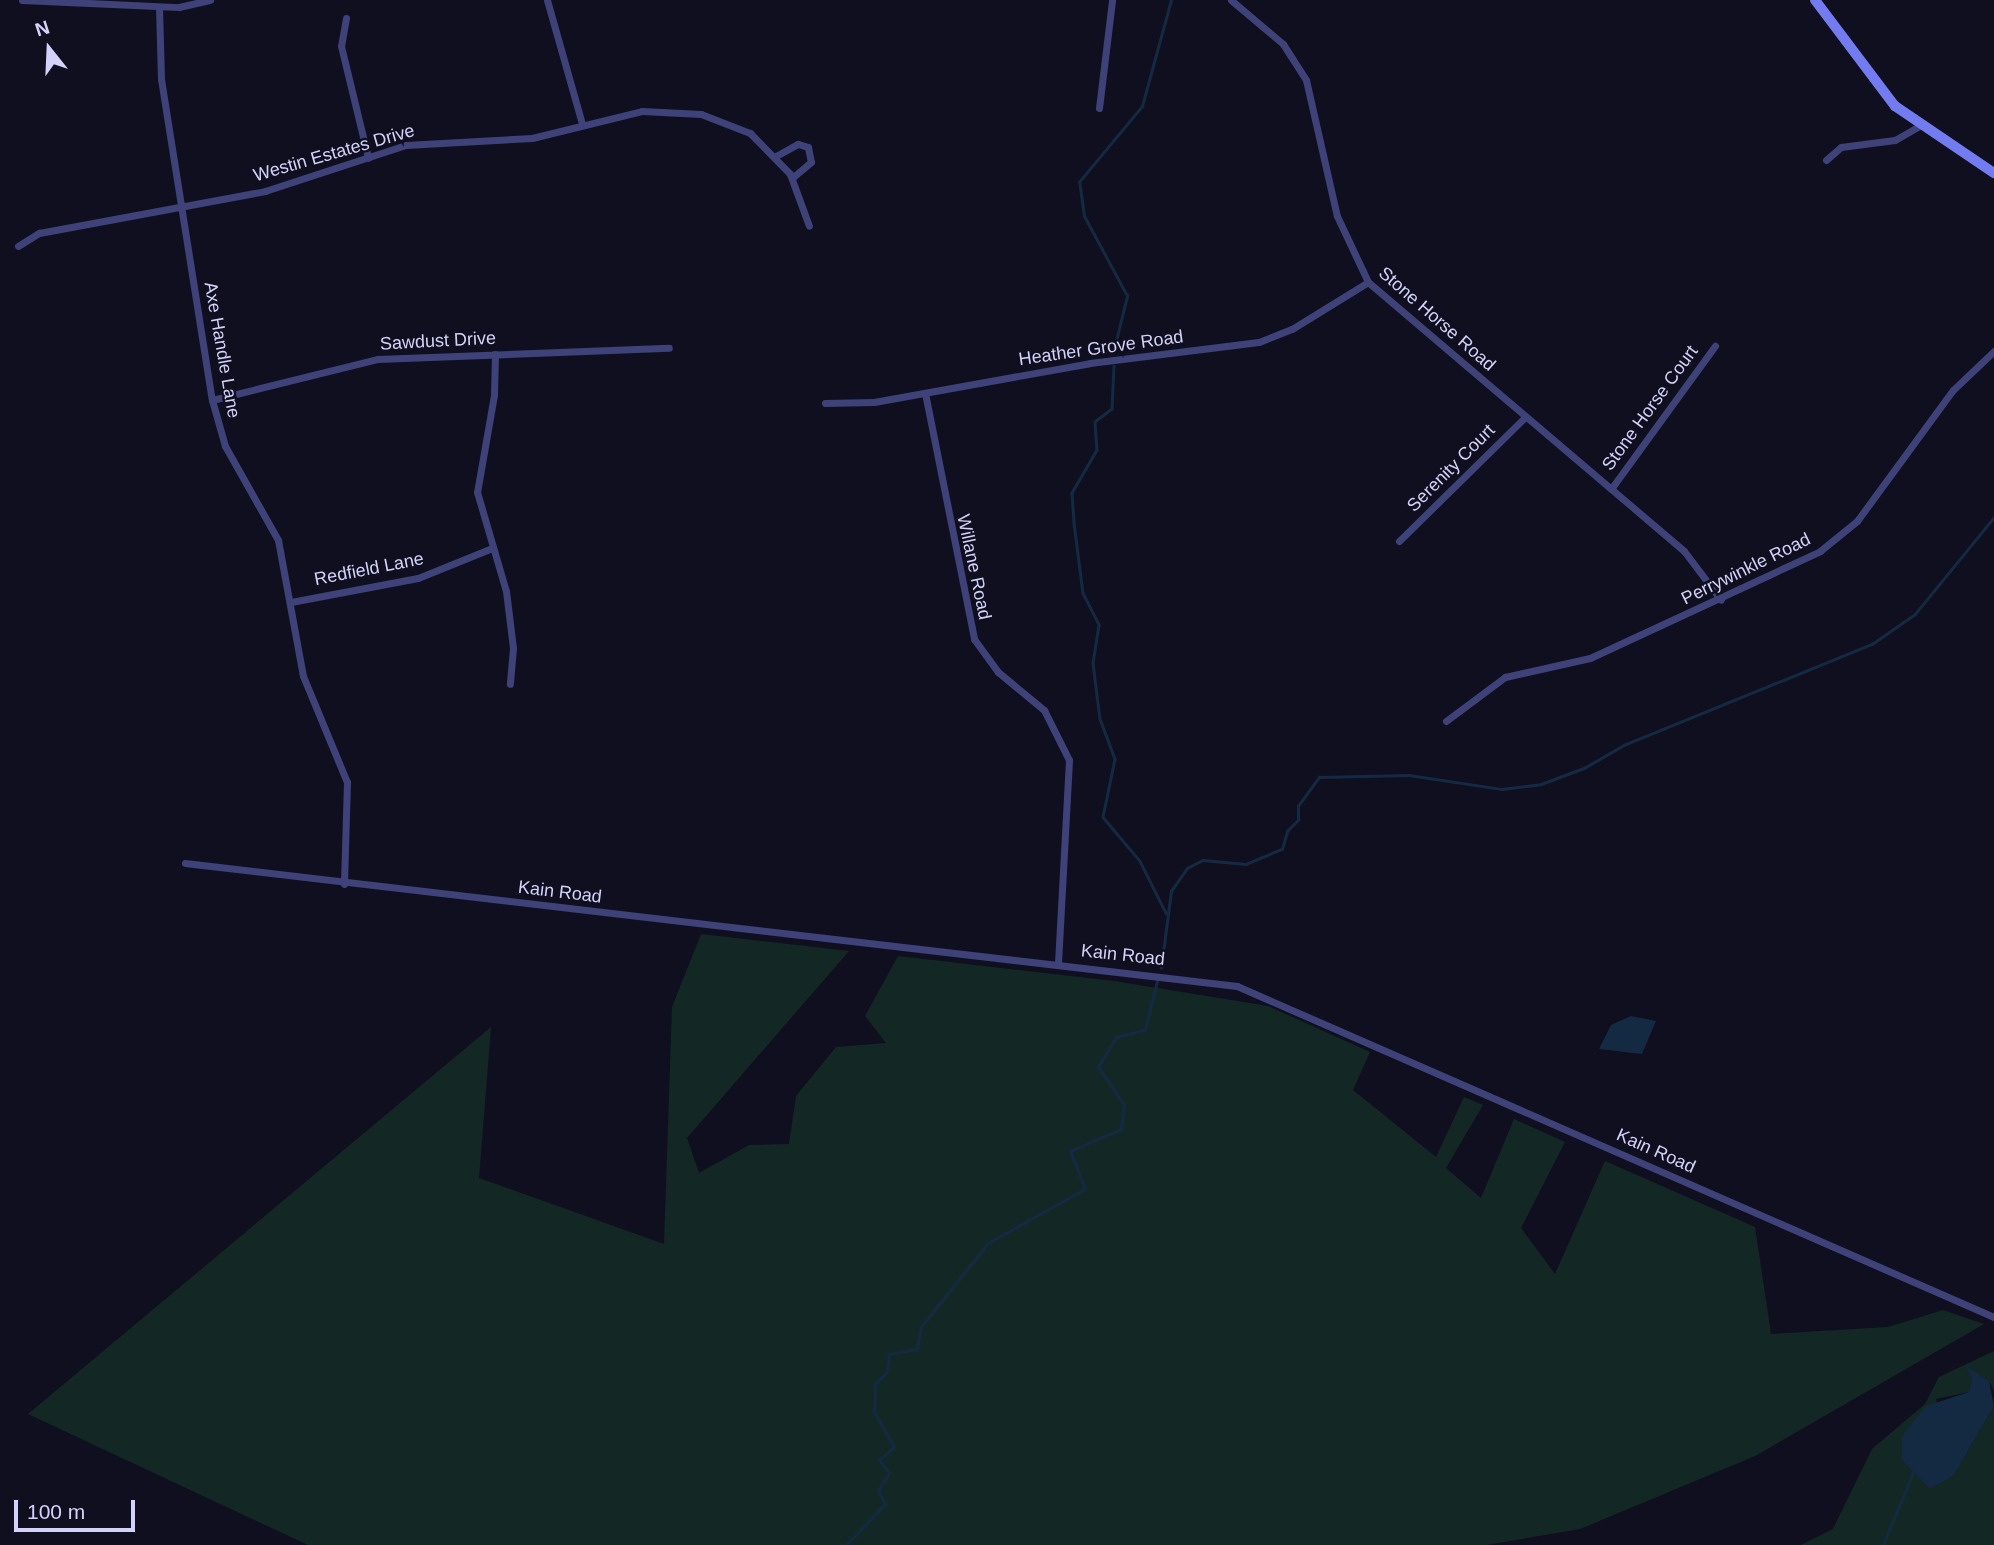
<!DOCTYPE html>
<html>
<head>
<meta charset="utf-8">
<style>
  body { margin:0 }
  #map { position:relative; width:1994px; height:1545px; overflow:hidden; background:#100f1f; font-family:Arial,sans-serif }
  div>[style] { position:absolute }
  .green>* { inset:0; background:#132825 }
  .water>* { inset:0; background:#142a43 }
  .stream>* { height:2.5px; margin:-1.25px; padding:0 1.25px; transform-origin:1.25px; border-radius:1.25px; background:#142a43 }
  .street>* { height:7px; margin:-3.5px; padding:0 3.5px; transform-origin:3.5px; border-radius:3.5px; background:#3f4279 }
  .secondary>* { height:10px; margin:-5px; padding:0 5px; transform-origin:5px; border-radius:5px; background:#737bf0 }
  span { translate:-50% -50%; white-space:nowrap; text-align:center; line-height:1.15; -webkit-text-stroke:5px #100f1f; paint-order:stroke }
  .street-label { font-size:18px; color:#d3d2fa }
  .north { position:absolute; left:14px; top:14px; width:70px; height:70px; -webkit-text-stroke:5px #100f1f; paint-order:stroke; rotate:342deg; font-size:19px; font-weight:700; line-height:28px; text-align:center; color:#d3d2fa }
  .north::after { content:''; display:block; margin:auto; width:24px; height:32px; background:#d3d2fa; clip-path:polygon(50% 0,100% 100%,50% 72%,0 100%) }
  .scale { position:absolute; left:14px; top:1500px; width:121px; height:32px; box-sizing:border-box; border:4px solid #d3d2fa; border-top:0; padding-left:9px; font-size:21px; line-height:24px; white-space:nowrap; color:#d3d2fa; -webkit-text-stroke:5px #100f1f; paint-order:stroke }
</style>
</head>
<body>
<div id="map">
  <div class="green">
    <i style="clip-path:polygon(701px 934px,849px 951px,687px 1138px,699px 1173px,749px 1145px,789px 1144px,796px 1096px,836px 1047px,886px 1043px,865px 1016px,898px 956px,1114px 981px,1268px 1006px,1370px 1052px,1353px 1090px,1436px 1157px,1464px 1097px,1483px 1105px,1446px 1168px,1481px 1198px,1514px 1119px,1565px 1142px,1521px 1228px,1555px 1274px,1605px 1161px,1755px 1227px,1771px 1334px,1888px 1327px,1943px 1310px,1984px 1324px,1755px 1456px,1580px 1529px,1486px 1545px,308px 1545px,28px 1414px,491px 1027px,479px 1178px,664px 1244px,672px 1007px)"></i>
    <i style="clip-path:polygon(1994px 1351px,1994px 1391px,1989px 1381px,1966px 1366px,1972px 1378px,1969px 1392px,1936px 1399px,1954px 1475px,1994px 1406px,1994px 1545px,1801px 1545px,1833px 1529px,1872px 1449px,1925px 1404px,1939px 1377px)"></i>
  </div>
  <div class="water">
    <i style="clip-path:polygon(1631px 1016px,1656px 1021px,1642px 1054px,1599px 1049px,1611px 1025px)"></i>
    <i style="clip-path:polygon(1965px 1365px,1989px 1381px,1994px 1406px,1954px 1475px,1930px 1489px,1902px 1460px,1902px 1436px,1926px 1406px,1969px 1392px,1972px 1378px)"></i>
  </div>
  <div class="stream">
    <i style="left:1113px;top:353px;width:59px;rotate:-76.2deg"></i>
    <i style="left:1127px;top:296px;width:91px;rotate:-118.3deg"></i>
    <i style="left:1084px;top:216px;width:34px;rotate:-98deg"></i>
    <i style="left:1079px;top:182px;width:99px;rotate:-50.3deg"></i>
    <i style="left:1142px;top:106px;width:110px;rotate:-74.7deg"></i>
    <i style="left:1114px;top:366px;width:43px;rotate:92.7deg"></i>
    <i style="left:1112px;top:409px;width:21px;rotate:143deg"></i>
    <i style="left:1095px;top:422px;width:28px;rotate:86deg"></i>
    <i style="left:1097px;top:450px;width:50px;rotate:120.2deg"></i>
    <i style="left:1072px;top:493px;width:30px;rotate:86deg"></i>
    <i style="left:1074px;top:523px;width:71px;rotate:82.7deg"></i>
    <i style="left:1083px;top:593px;width:36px;rotate:63deg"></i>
    <i style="left:1099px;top:625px;width:38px;rotate:99deg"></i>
    <i style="left:1093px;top:663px;width:56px;rotate:82.9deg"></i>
    <i style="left:1100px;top:719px;width:43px;rotate:69.4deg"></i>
    <i style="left:1115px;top:759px;width:59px;rotate:101.7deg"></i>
    <i style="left:1103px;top:817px;width:57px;rotate:49.9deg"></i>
    <i style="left:1140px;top:861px;width:58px;rotate:63.4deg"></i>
    <i style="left:1161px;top:968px;width:78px;rotate:-82.6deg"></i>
    <i style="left:1171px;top:891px;width:28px;rotate:-55deg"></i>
    <i style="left:1187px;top:868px;width:18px;rotate:-27deg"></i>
    <i style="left:1203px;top:860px;width:43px;rotate:5.3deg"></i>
    <i style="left:1246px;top:864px;width:39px;rotate:-23deg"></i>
    <i style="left:1282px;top:849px;width:19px;rotate:-74deg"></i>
    <i style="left:1287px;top:831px;width:16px;rotate:-45deg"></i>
    <i style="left:1298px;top:820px;width:14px;rotate:-90deg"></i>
    <i style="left:1298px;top:806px;width:36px;rotate:-54deg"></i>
    <i style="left:1319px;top:777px;width:90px;rotate:-1.3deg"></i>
    <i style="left:1409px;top:775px;width:94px;rotate:8.6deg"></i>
    <i style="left:1502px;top:789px;width:39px;rotate:-7deg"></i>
    <i style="left:1541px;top:784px;width:46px;rotate:-20.4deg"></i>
    <i style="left:1584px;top:768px;width:46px;rotate:-29.9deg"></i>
    <i style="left:1624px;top:745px;width:268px;rotate:-22.2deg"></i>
    <i style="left:1872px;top:644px;width:52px;rotate:-34.9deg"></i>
    <i style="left:1915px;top:614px;width:125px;rotate:-50.8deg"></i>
    <i style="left:846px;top:1545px;width:57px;rotate:-46.4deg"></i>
    <i style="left:885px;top:1504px;width:15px;rotate:-118deg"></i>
    <i style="left:878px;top:1491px;width:21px;rotate:-59deg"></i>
    <i style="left:889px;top:1473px;width:16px;rotate:-128deg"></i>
    <i style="left:879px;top:1460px;width:20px;rotate:-41deg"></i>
    <i style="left:894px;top:1447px;width:39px;rotate:-120deg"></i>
    <i style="left:874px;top:1413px;width:29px;rotate:-88deg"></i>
    <i style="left:875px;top:1384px;width:17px;rotate:-45deg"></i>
    <i style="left:887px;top:1372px;width:18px;rotate:-84deg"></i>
    <i style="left:889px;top:1354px;width:28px;rotate:-10deg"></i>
    <i style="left:917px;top:1349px;width:22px;rotate:-80deg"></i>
    <i style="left:921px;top:1327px;width:107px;rotate:-51.4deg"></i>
    <i style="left:988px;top:1243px;width:111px;rotate:-29.1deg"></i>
    <i style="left:1085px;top:1189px;width:41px;rotate:-111.5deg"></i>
    <i style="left:1070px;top:1151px;width:56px;rotate:-23.3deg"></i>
    <i style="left:1121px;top:1129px;width:24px;rotate:-83deg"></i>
    <i style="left:1124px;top:1105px;width:46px;rotate:-124.4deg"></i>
    <i style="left:1098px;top:1067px;width:35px;rotate:-59deg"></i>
    <i style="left:1116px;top:1037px;width:30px;rotate:-14deg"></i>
    <i style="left:1145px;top:1030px;width:50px;rotate:-76.2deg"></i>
    <i style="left:1883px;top:1545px;width:78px;rotate:-67.4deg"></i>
  </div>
  <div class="street">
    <i style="left:22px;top:0;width:157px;rotate:2.6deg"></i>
    <i style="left:179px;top:7px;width:32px;rotate:-13deg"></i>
    <i style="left:547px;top:0;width:129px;rotate:74.2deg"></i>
    <i style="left:1231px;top:0;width:68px;rotate:40.2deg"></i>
    <i style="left:1283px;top:44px;width:43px;rotate:57.4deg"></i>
    <i style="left:1306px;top:80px;width:139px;rotate:77.2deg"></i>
    <i style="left:1337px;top:216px;width:73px;rotate:64.8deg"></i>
    <i style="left:1368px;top:282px;width:415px;rotate:40.4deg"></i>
    <i style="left:1684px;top:551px;width:61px;rotate:52.9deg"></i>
    <i style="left:159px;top:7px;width:72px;rotate:88.4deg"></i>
    <i style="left:161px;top:79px;width:325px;rotate:81deg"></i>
    <i style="left:212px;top:400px;width:48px;rotate:74.2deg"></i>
    <i style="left:225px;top:446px;width:108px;rotate:60.6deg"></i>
    <i style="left:278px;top:540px;width:138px;rotate:79.6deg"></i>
    <i style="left:303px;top:676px;width:115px;rotate:67.5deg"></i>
    <i style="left:347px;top:782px;width:102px;rotate:91.7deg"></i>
    <i style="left:346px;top:18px;width:28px;rotate:100deg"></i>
    <i style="left:341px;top:46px;width:115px;rotate:76.4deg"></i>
    <i style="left:1099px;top:108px;width:109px;rotate:-83.1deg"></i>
    <i style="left:776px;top:156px;width:25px;rotate:-29deg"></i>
    <i style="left:798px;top:144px;width:10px;rotate:17deg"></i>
    <i style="left:808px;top:147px;width:15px;rotate:79deg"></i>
    <i style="left:811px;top:162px;width:25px;rotate:140deg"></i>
    <i style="left:1826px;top:160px;width:20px;rotate:-41deg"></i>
    <i style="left:1841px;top:147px;width:54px;rotate:-7.4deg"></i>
    <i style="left:1895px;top:140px;width:28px;rotate:-30deg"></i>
    <i style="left:18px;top:246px;width:25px;rotate:-32deg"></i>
    <i style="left:39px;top:233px;width:230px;rotate:-10.5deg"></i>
    <i style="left:265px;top:191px;width:148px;rotate:-18.1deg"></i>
    <i style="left:406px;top:145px;width:126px;rotate:-3.2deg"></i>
    <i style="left:532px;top:138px;width:113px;rotate:-13.8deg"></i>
    <i style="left:642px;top:111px;width:59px;rotate:2.9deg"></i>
    <i style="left:701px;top:114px;width:53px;rotate:21.2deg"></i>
    <i style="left:750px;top:133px;width:57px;rotate:45.7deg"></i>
    <i style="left:790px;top:174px;width:55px;rotate:69.9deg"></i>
    <i style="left:495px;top:354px;width:41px;rotate:91.4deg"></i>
    <i style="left:494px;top:395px;width:98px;rotate:99.9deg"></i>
    <i style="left:477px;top:492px;width:103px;rotate:73.7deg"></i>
    <i style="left:506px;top:591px;width:57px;rotate:83deg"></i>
    <i style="left:513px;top:648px;width:36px;rotate:95deg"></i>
    <i style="left:925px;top:393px;width:251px;rotate:78.7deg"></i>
    <i style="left:974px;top:639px;width:41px;rotate:54deg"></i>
    <i style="left:998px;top:672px;width:60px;rotate:39.6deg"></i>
    <i style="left:1044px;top:710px;width:56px;rotate:63.4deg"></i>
    <i style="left:1069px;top:760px;width:204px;rotate:93.1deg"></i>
    <i style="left:212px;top:400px;width:171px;rotate:-13.9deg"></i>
    <i style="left:378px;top:359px;width:291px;rotate:-2.2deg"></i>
    <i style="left:825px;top:403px;width:49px;rotate:-1.2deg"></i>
    <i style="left:874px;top:402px;width:219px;rotate:-10.2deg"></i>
    <i style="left:1090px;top:363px;width:170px;rotate:-7.1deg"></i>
    <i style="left:1259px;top:342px;width:35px;rotate:-22deg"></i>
    <i style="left:1292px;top:329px;width:89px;rotate:-31.7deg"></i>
    <i style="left:1611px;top:489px;width:177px;rotate:-54deg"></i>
    <i style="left:1399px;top:541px;width:177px;rotate:-44.5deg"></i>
    <i style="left:291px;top:602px;width:129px;rotate:-10.7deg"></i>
    <i style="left:418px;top:578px;width:80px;rotate:-22.1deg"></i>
    <i style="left:1446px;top:721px;width:74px;rotate:-36.7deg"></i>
    <i style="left:1505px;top:677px;width:87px;rotate:-12.6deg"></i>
    <i style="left:1590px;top:658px;width:254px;rotate:-24.9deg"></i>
    <i style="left:1820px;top:551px;width:48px;rotate:-39deg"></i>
    <i style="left:1857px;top:521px;width:162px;rotate:-53.8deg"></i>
    <i style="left:1953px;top:390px;width:57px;rotate:-43.6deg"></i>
    <i style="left:185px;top:863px;width:1059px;rotate:6.67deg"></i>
    <i style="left:1237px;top:986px;width:826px;rotate:23.62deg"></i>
  </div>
  <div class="secondary">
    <i style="left:1815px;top:0;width:133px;rotate:53deg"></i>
    <i style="left:1895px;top:106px;width:120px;rotate:34.1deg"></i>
  </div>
  <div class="street-label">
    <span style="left:334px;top:153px;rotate:-16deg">Westin Estates Drive</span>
    <span style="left:1437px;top:319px;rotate:41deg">Stone Horse Road</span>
    <span style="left:438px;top:341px;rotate:-3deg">Sawdust Drive</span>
    <span style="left:1101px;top:348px;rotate:-8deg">Heather Grove Road</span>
    <span style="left:222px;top:350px;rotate:80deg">Axe Handle Lane</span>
    <span style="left:1650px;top:408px;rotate:-54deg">Stone Horse Court</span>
    <span style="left:1451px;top:468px;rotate:-45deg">Serenity Court</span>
    <span style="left:974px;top:567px;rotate:78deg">Willane Road</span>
    <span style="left:369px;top:569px;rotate:-11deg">Redfield Lane</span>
    <span style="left:1746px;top:569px;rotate:-26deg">Perrywinkle Road</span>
    <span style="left:560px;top:892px;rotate:7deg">Kain Road</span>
    <span style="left:1123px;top:955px;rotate:6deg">Kain Road</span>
    <span style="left:1656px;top:1151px;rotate:24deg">Kain Road</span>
  </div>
  <div class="north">N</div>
  <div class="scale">100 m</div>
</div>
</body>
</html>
